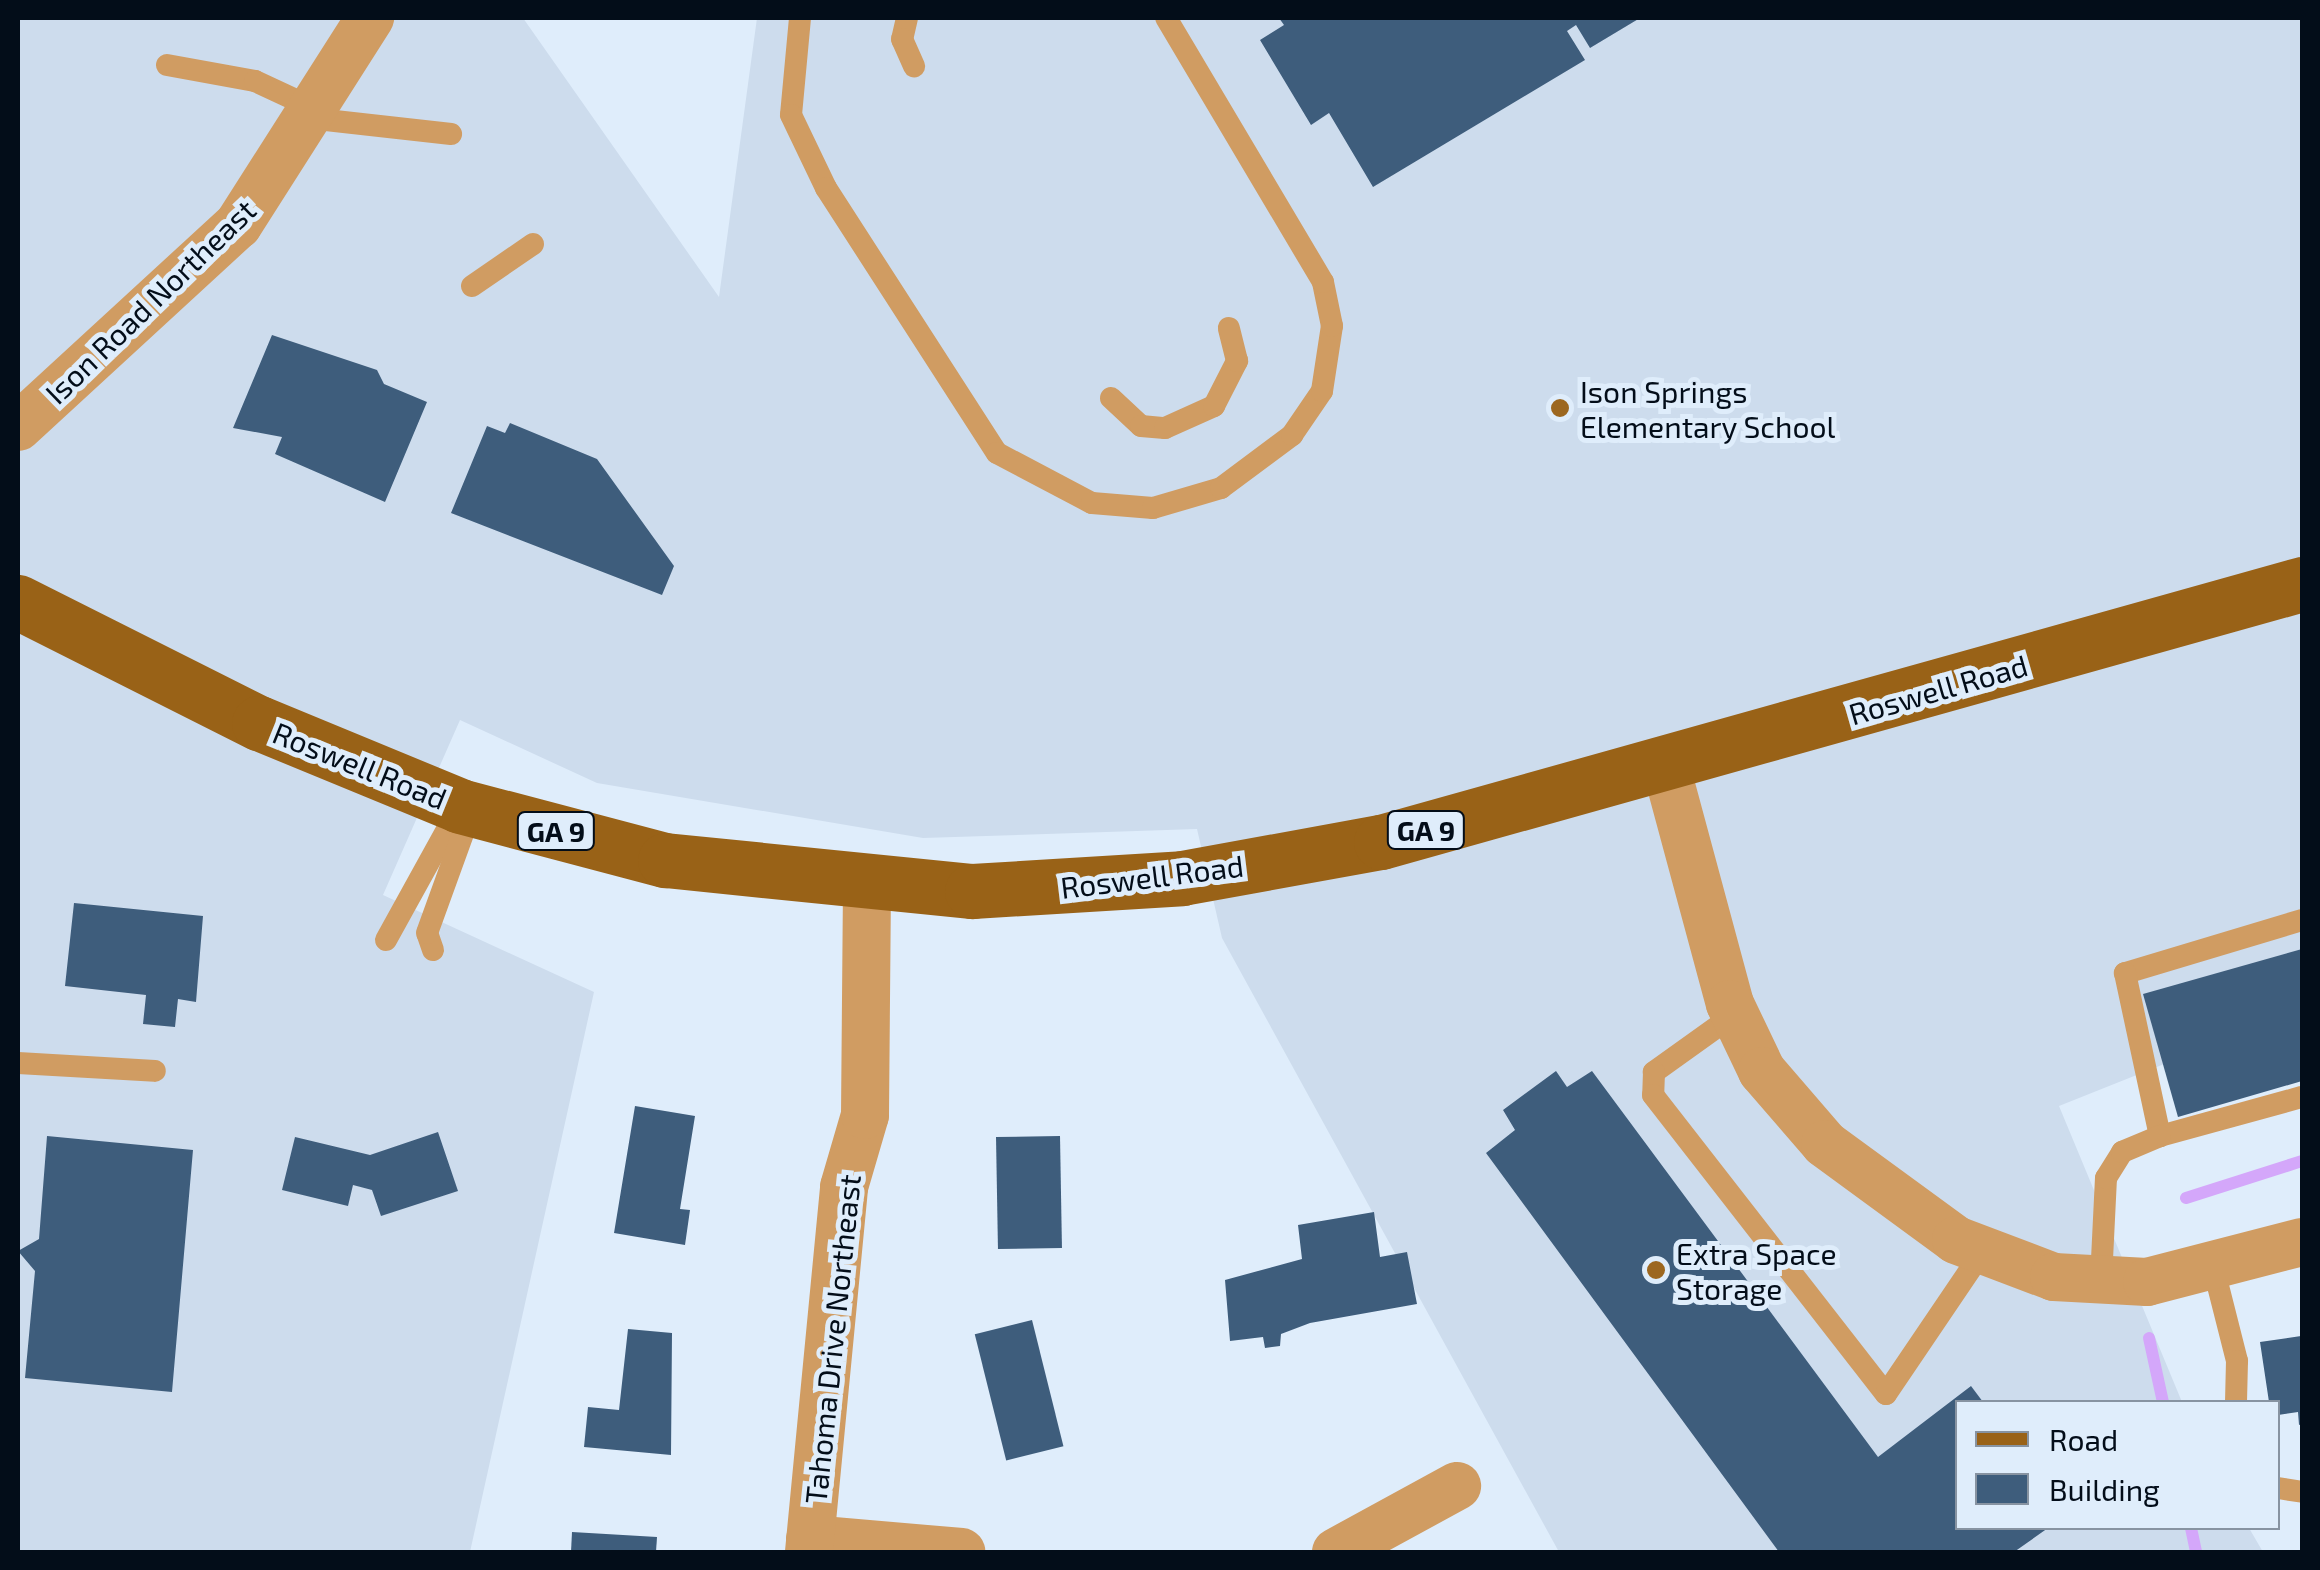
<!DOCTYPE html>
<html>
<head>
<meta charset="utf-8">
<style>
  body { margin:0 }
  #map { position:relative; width:2320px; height:1570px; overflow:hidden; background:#dfedfb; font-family:"Exo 2",sans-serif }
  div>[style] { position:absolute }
  .built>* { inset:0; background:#cddced }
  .stream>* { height:12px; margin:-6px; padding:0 6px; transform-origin:6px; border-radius:6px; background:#d4a7fa }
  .building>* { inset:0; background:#3e5d7c; transform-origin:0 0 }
  .lane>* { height:22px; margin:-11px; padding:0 11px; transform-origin:11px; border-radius:11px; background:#d09c62 }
  .street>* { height:48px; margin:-24px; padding:0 24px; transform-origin:24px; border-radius:24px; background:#d09c62 }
  .primary>* { height:55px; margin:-27.5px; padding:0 27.5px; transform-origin:27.5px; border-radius:27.5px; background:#996217 }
  .dots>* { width:28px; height:28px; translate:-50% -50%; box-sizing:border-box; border:5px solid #dfedfb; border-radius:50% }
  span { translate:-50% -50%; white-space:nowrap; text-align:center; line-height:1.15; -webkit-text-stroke:10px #dfedfb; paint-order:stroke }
  .shield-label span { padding:2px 8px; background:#dfedfb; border:2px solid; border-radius:8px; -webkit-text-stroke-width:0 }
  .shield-label { font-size:28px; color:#030d19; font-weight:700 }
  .street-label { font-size:30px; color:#030d19 }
  .poi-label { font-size:30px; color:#030d19 }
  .left { translate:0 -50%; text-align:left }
  .frame { position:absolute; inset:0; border:20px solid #030d19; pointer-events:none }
  .legend { position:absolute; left:1955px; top:1400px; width:325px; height:130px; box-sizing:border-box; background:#dfedfb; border:2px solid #8793a1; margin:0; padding:12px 18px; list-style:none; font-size:30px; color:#030d19 }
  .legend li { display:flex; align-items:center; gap:20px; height:50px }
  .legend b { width:50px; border:2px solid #8793a1 }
</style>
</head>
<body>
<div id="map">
  <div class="built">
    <i style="clip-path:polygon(18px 18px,523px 18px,719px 297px,757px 18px,2302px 18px,2302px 1009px,2059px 1106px,2182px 1402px,1958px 1402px,1958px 1528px,2249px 1528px,2263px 1552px,1559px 1552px,1222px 938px,1197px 829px,923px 838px,597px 783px,460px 720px,383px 895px,594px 992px,470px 1552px,18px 1552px)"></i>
  </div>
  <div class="stream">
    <i style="left:2186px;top:1198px;width:122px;rotate:-17.7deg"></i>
    <i style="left:2149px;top:1338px;width:66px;rotate:77.7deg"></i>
    <i style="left:2191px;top:1528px;width:25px;rotate:78deg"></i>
  </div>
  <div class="building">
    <i style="clip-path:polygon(1279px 18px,1640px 18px,1590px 48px,1576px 25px,1567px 31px,1585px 60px,1373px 187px,1329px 113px,1311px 125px,1260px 40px,1284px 25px)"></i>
    <i style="clip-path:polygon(272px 335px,377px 370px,384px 384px,427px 402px,385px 502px,275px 454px,282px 437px,233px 428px)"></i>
    <i style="clip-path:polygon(510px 423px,597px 459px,674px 566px,662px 595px,451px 513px,487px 426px,505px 433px)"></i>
    <i style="clip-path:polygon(74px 903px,203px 916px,196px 1002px,178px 999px,175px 1027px,143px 1024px,146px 995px,65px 986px)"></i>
    <i style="clip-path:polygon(2302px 949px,2302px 1081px,2178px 1117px,2143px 994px)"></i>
    <i style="clip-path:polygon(1556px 1071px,1567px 1087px,1592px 1071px,1878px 1457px,1971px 1386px,1983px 1402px,1958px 1402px,1958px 1528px,2048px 1528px,2014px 1552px,1779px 1552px,1486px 1153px,1515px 1130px,1503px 1110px)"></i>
    <i style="clip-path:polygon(635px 1106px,695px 1116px,680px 1209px,690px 1210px,685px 1245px,614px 1233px)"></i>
    <i style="clip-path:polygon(438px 1132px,458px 1191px,381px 1216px,372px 1190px,353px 1185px,348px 1206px,282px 1190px,295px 1137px,370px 1155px)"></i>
    <i style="clip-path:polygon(47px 1136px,193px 1150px,172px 1392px,25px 1378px,35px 1271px,18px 1251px,39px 1239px)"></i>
    <i style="left:1060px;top:1136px;width:112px;height:64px;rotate:89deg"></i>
    <i style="clip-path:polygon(1374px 1212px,1380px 1257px,1407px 1252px,1417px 1304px,1310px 1323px,1281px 1334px,1280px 1346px,1265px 1348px,1263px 1337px,1230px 1341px,1225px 1280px,1302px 1259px,1298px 1225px)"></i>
    <i style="left:1032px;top:1320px;width:130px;height:59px;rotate:76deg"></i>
    <i style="clip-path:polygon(628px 1329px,672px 1333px,671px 1455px,584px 1447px,588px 1407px,619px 1410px)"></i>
    <i style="clip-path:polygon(2301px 1336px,2302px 1424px,2299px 1425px,2298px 1412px,2278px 1415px,2269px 1402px,2260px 1342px)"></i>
    <i style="clip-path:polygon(572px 1532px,657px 1537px,656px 1552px,571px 1552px)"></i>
  </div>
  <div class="lane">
    <i style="left:800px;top:18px;width:97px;rotate:95.3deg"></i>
    <i style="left:791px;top:115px;width:81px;rotate:64.4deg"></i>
    <i style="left:826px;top:188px;width:315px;rotate:57.2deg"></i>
    <i style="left:997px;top:453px;width:107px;rotate:27.8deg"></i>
    <i style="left:1092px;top:503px;width:61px;rotate:4.7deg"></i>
    <i style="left:1153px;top:508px;width:71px;rotate:-16.4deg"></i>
    <i style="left:1221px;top:488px;width:89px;rotate:-36.7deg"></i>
    <i style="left:1292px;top:435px;width:53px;rotate:-55.7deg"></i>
    <i style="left:1322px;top:391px;width:66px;rotate:-81.3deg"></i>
    <i style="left:1332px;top:326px;width:45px;rotate:-101.6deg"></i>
    <i style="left:1323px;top:282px;width:307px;rotate:-120.7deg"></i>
    <i style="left:907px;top:18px;width:22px;rotate:103deg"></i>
    <i style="left:902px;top:39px;width:30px;rotate:66deg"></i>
    <i style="left:167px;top:65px;width:89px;rotate:10.3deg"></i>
    <i style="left:255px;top:81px;width:64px;rotate:25deg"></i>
    <i style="left:308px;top:118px;width:144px;rotate:6.4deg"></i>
    <i style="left:472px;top:286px;width:74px;rotate:-34.5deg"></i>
    <i style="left:1111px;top:398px;width:41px;rotate:43deg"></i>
    <i style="left:1141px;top:426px;width:24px;rotate:5deg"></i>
    <i style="left:1165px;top:428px;width:54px;rotate:-24.2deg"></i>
    <i style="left:1214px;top:406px;width:51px;rotate:-62.9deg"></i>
    <i style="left:1237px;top:361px;width:34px;rotate:-104deg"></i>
    <i style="left:2302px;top:920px;width:185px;rotate:163.3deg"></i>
    <i style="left:2125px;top:973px;width:167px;rotate:77.9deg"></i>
    <i style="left:2160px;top:1136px;width:147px;rotate:-15.4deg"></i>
    <i style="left:386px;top:940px;width:153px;rotate:-61.1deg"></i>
    <i style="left:433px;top:950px;width:18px;rotate:-109deg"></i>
    <i style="left:427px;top:933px;width:132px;rotate:-70.1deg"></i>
    <i style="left:1735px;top:1014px;width:100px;rotate:144.4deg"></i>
    <i style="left:1654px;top:1072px;width:23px;rotate:92deg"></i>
    <i style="left:1653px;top:1095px;width:379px;rotate:52.1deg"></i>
    <i style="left:1886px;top:1394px;width:171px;rotate:-55.9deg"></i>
    <i style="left:18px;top:1063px;width:137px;rotate:3.3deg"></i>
    <i style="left:2214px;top:1270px;width:94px;rotate:75.8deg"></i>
    <i style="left:2237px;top:1361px;width:41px;rotate:91.4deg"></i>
    <i style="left:2101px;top:1280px;width:102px;rotate:-87.2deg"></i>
    <i style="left:2106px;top:1178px;width:31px;rotate:-58deg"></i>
    <i style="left:2122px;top:1152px;width:41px;rotate:-22.8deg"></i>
    <i style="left:2278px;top:1488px;width:24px;rotate:9deg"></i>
  </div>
  <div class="street">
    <i style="left:18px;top:427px;width:299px;rotate:-42.6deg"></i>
    <i style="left:238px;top:225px;width:246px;rotate:-57.5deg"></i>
    <i style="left:1666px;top:767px;width:245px;rotate:74.9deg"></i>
    <i style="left:1730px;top:1004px;width:74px;rotate:64.5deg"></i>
    <i style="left:1762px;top:1071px;width:96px;rotate:49.2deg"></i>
    <i style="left:1825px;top:1144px;width:162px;rotate:36.2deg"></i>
    <i style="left:1956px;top:1240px;width:105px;rotate:20.7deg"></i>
    <i style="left:2054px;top:1277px;width:93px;rotate:3.1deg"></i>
    <i style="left:2147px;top:1282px;width:160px;rotate:-14.5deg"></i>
    <i style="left:810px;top:1539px;width:152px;rotate:4.9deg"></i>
    <i style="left:809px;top:1552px;width:367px;rotate:-84.5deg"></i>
    <i style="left:844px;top:1187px;width:75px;rotate:-73.7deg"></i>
    <i style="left:865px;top:1115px;width:228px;rotate:-89.5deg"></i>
    <i style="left:1336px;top:1552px;width:138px;rotate:-28.6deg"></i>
  </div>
  <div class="primary">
    <i style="left:18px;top:602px;width:270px;rotate:26.7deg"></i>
    <i style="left:259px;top:723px;width:217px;rotate:22.4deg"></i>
    <i style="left:460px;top:806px;width:212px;rotate:14.8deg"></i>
    <i style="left:665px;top:860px;width:309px;rotate:5.8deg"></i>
    <i style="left:972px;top:891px;width:210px;rotate:-3.5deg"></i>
    <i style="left:1182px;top:878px;width:202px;rotate:-10.3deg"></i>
    <i style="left:1381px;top:842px;width:956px;rotate:-15.65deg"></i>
  </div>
  <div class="dots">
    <i style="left:1560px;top:408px;background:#9c6720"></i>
    <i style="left:1656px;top:1270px;background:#9c6720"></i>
  </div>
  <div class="shield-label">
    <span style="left:1426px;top:830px">GA 9</span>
    <span style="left:556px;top:831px">GA 9</span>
  </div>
  <div class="street-label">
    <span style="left:150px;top:301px;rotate:-44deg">Ison Road Northeast</span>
    <span style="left:1938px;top:689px;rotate:-16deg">Roswell Road</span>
    <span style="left:360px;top:765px;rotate:22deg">Roswell Road</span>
    <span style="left:1152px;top:876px;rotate:-7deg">Roswell Road</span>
    <span style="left:832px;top:1339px;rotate:-84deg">Tahoma Drive Northeast</span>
  </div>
  <div class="poi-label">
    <span class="left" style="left:1580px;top:408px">Ison Springs<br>Elementary School</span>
    <span class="left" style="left:1676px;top:1270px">Extra Space<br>Storage</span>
  </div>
  <div class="frame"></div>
  <ul class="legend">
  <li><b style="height:12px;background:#996217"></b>Road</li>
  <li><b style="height:28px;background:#3e5d7c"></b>Building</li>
  </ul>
</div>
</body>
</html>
